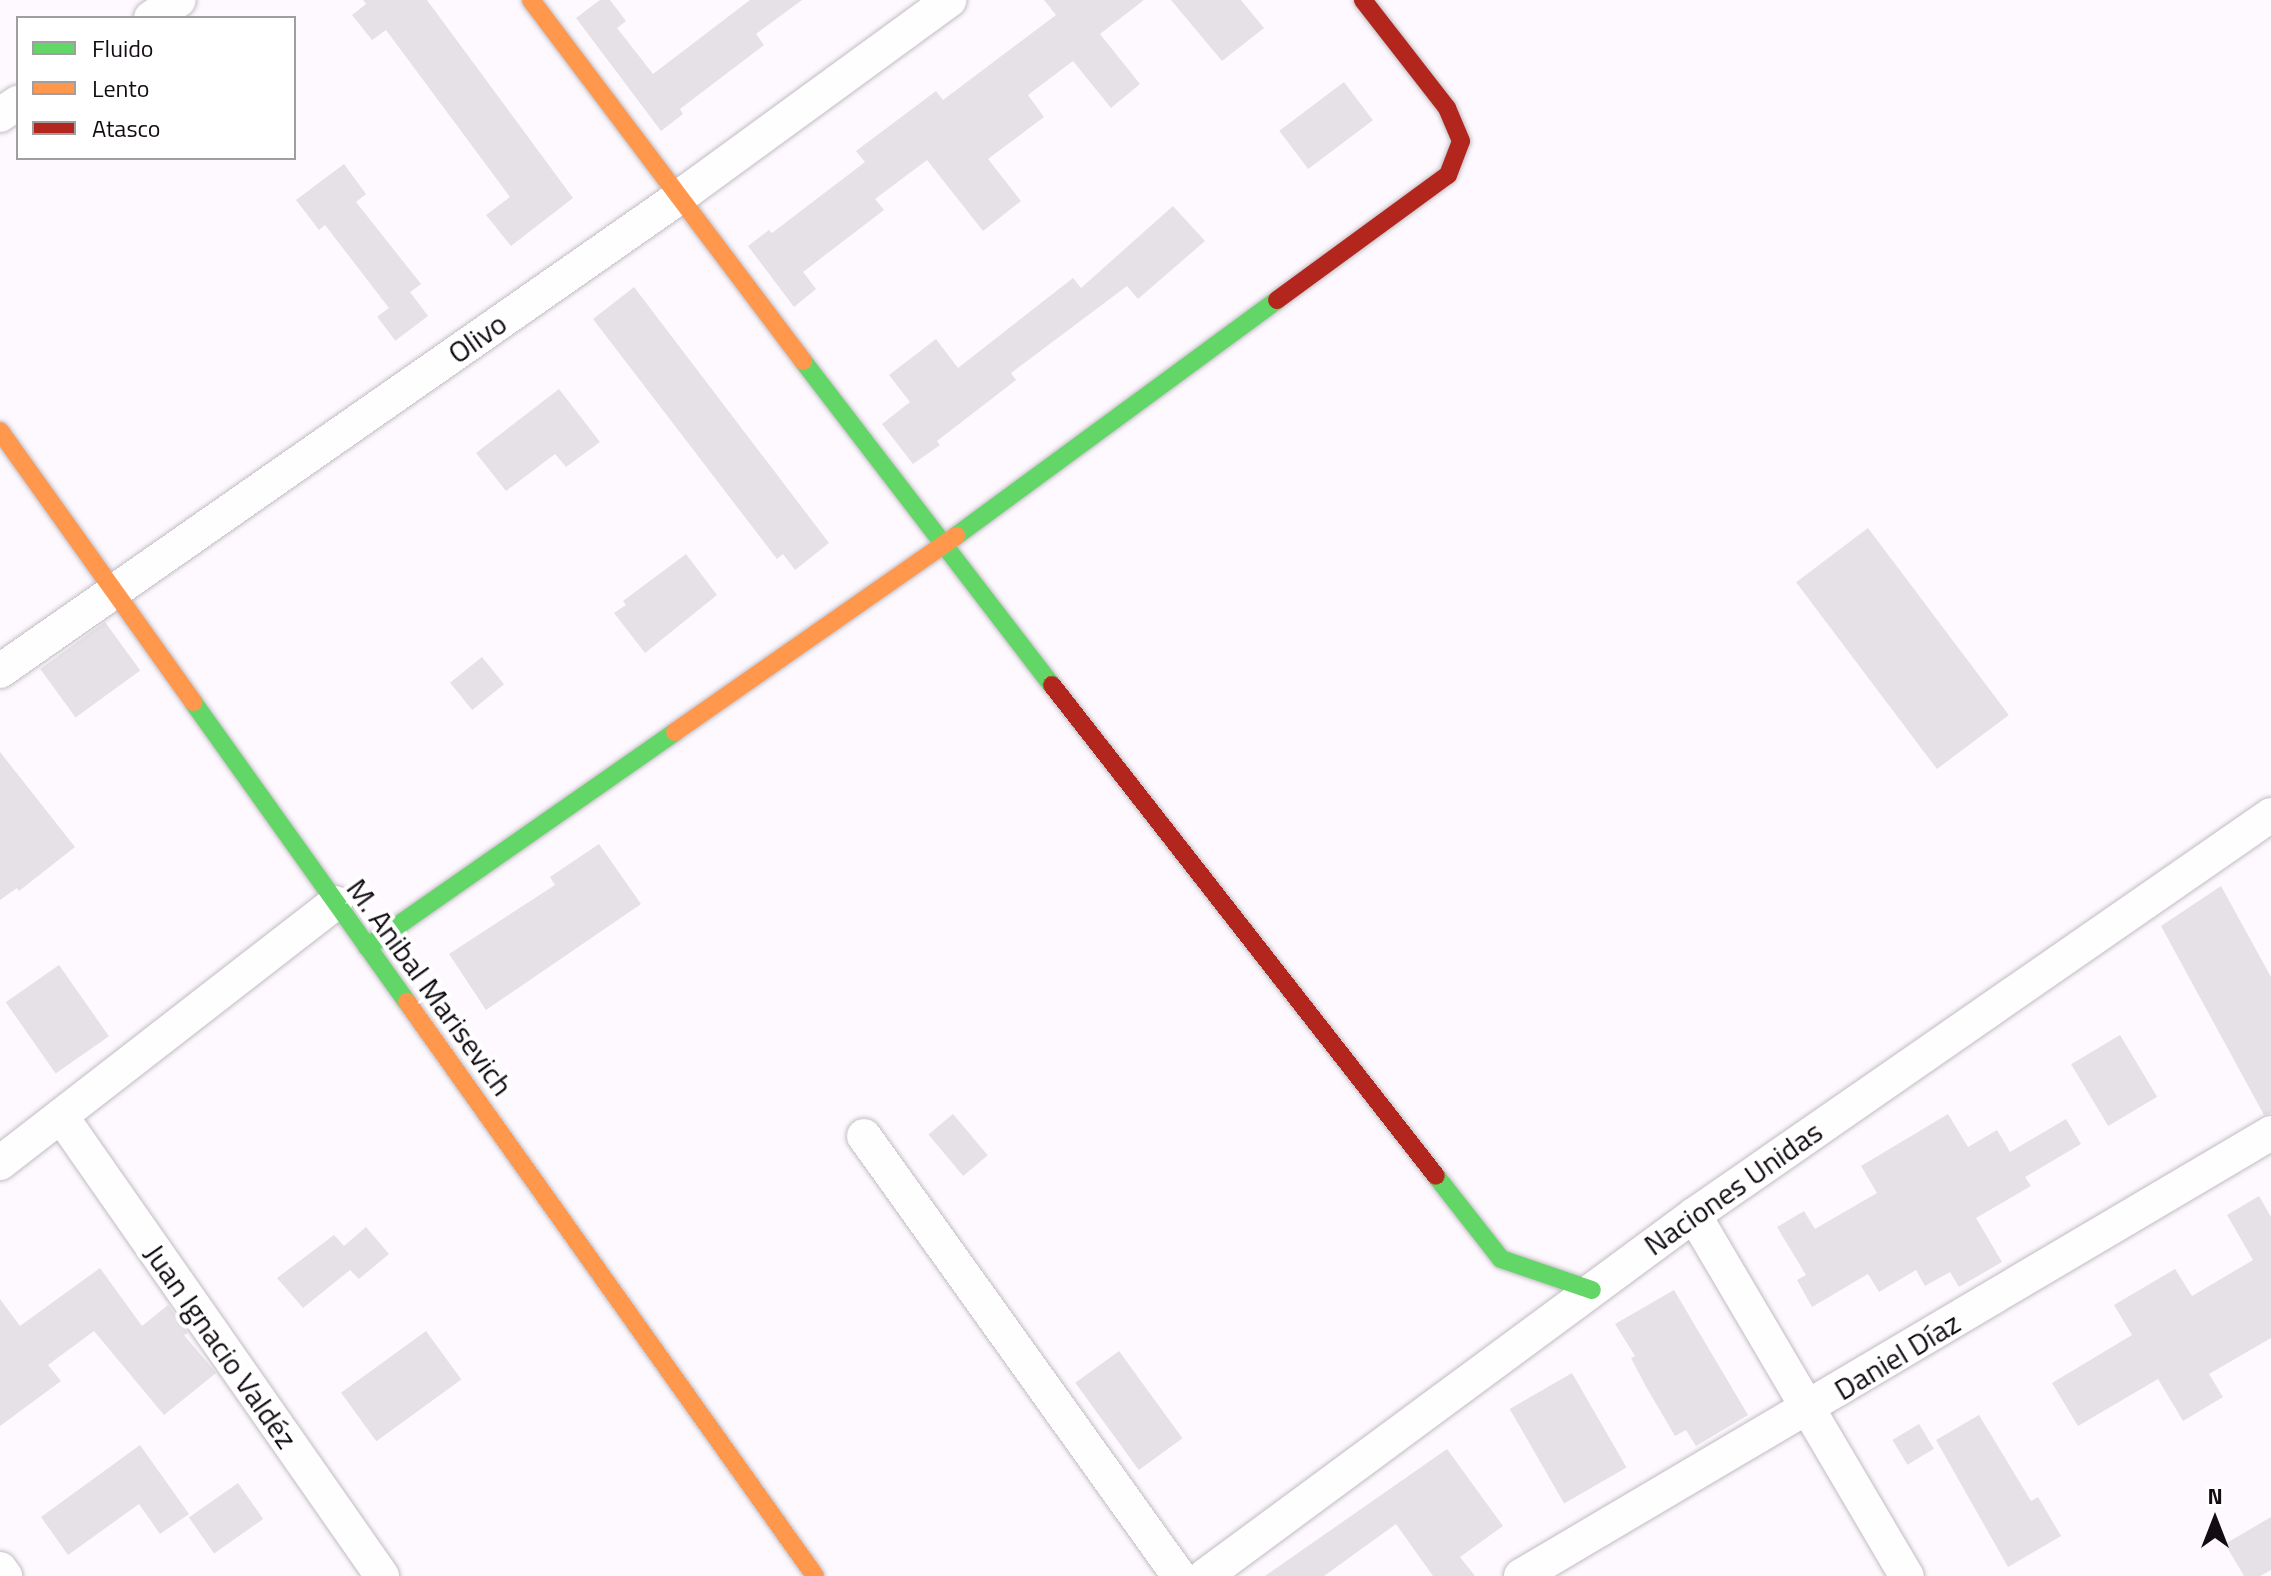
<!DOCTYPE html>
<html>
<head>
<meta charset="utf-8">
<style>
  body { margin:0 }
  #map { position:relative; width:2271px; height:1576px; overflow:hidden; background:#fdf9fe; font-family:"Titillium Web",sans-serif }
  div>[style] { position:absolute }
  .building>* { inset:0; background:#e5e1e6; transform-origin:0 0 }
  .roads { filter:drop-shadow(0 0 2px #c1bcc2) drop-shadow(0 0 2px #c1bcc2) }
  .street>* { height:34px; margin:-17px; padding:0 17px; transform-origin:17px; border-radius:17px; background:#fffeff }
  .fast>* { height:18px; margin:-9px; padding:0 9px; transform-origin:9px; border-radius:9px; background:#63d668 }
  .slow>* { height:18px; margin:-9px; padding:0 9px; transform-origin:9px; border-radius:9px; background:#ff974d }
  .jam>* { height:18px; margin:-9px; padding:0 9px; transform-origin:9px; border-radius:9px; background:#b3261e }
  span { translate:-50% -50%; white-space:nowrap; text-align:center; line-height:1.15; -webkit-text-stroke:8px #fff; paint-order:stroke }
  .street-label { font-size:30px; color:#130d13 }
  .legend { position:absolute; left:16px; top:16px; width:280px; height:144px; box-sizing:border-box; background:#fff; border:2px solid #a19ea1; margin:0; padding:10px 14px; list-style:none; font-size:24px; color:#130d13 }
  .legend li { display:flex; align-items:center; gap:16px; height:40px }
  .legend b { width:40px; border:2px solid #a19ea1 }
  .north { position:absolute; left:2175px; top:1480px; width:80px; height:80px; -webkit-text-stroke:6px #fff; paint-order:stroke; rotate:0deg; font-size:22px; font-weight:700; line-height:32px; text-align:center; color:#130d13 }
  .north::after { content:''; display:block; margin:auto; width:28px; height:36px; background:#130d13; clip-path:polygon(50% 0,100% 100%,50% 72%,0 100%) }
</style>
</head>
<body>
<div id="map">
  <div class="building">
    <i style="clip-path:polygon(363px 0,427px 0,573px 198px,511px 246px,486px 215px,510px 197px,386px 30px,372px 40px,352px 15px,366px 4px)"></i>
    <i style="clip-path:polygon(600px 0,610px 0,626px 21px,617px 28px,653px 74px,750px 0,802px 0,756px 34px,764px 45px,680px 109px,683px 114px,661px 131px,576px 18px)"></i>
    <i style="clip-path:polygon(1044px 0,1144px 0,1100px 34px,1140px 84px,1111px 108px,1073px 61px,1028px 95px,1044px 117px,988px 159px,1021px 201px,983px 231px,927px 160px,875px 199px,884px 210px,803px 272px,816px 289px,794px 307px,748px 246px,769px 230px,772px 233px,865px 162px,856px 151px,936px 91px,943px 100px,1056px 15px)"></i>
    <i style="clip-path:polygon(1171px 0,1241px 0,1264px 28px,1222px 61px)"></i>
    <i style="left:1344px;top:82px;width:48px;height:81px;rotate:53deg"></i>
    <i style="clip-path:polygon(344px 164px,366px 194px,356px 202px,421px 284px,389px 308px,325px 225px,319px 230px,296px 200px)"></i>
    <i style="clip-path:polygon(1173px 206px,1205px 241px,1138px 299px,1127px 286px,1011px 373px,1016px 380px,937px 441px,940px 445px,913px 464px,882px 424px,910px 402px,889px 375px,936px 339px,958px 368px,1073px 278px,1081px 288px)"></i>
    <i style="clip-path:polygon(634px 287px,829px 543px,795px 570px,783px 554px,777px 559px,593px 319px)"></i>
    <i style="left:410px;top:292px;width:30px;height:41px;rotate:53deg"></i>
    <i style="clip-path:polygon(559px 389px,600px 442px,566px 467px,555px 454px,506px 491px,476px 453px)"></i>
    <i style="left:1868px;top:528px;width:234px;height:90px;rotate:53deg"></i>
    <i style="clip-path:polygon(686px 554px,717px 595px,645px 653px,614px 613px,626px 605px,623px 601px)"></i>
    <i style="left:105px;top:622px;width:60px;height:80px;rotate:54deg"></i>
    <i style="left:482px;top:657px;width:35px;height:41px;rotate:51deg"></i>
    <i style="clip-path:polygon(0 752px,75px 847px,19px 891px,17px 888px,0 900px)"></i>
    <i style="clip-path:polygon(599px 844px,641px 904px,486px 1010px,449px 954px,555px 885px,550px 877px)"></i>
    <i style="clip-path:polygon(2221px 886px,2271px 977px,2271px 1113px,2264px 1115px,2161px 926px)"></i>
    <i style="left:59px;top:965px;width:87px;height:65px;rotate:55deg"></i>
    <i style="left:2120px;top:1035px;width:72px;height:57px;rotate:59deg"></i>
    <i style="left:953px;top:1114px;width:54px;height:32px;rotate:50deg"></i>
    <i style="clip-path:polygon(1948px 1114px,1968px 1147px,1997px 1130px,2010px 1152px,2066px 1119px,2081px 1144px,2025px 1177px,2031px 1186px,1976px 1218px,2002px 1262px,1959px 1287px,1950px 1272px,1925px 1286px,1916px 1270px,1879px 1292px,1868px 1274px,1812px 1307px,1797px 1280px,1806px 1275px,1777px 1227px,1804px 1211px,1815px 1229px,1877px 1193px,1861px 1166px)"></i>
    <i style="clip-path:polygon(2259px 1196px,2271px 1217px,2271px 1338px,2209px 1374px,2223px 1397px,2183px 1421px,2158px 1379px,2078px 1426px,2052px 1383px,2132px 1335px,2114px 1305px,2175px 1269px,2192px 1296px,2253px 1260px,2227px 1215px)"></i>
    <i style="clip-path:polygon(366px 1227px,389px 1254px,359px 1279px,350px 1270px,303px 1308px,277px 1278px,334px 1235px,344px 1246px)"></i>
    <i style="clip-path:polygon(100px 1268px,142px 1326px,168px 1305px,188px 1333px,184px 1335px,216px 1373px,164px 1415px,94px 1331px,48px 1365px,61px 1381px,0 1426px,0 1299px,20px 1326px)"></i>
    <i style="clip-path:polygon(1674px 1290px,1748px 1415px,1696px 1446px,1686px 1430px,1675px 1436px,1645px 1385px,1631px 1358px,1635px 1356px,1615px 1324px)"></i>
    <i style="left:426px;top:1331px;width:60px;height:105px;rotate:54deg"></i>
    <i style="left:1119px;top:1351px;width:108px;height:54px;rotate:54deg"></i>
    <i style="left:1572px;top:1373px;width:109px;height:72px;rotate:60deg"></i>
    <i style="clip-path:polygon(1979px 1415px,2031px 1501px,2038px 1497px,2061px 1536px,2008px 1567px,1936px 1440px)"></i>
    <i style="left:1919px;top:1424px;width:29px;height:31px;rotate:59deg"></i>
    <i style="clip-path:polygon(140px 1445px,189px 1514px,160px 1534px,139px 1504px,68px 1555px,41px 1517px)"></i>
    <i style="clip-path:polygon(1447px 1449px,1503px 1526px,1460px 1557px,1475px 1576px,1433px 1576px,1396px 1524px,1324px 1576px,1265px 1576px)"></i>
    <i style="left:238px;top:1483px;width:44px;height:60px;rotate:55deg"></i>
    <i style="clip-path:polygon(2271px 1517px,2271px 1570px,2260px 1576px,2244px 1576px,2225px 1544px)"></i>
  </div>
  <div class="roads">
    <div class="street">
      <i style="left:151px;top:18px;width:33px;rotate:-33deg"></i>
      <i style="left:0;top:115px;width:22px;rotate:-34deg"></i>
      <i style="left:0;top:671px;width:827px;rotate:-34.9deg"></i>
      <i style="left:678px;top:198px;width:336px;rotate:-36.1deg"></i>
      <i style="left:61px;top:1116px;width:561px;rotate:55.09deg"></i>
      <i style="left:864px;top:1136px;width:541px;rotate:54.4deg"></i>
      <i style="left:0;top:1163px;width:424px;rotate:-37.8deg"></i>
      <i style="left:1694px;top:1215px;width:419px;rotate:59.5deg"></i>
      <i style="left:0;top:1569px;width:9px;rotate:54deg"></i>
      <i style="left:1205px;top:1576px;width:608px;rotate:-36.44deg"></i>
      <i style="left:1694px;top:1215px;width:702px;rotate:-34.73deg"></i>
      <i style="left:1521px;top:1576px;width:871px;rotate:-30.57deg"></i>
    </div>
    <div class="fast">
      <i style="left:803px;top:361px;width:409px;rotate:52.5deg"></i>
      <i style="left:956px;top:536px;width:398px;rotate:-36.3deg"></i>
      <i style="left:193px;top:702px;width:369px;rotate:54.5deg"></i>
      <i style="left:367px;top:947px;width:376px;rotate:-34.9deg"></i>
      <i style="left:1436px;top:1176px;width:105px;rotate:51.9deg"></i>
      <i style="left:1501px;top:1259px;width:96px;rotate:18.8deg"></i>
    </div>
    <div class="slow">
      <i style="left:531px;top:0;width:452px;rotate:53deg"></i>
      <i style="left:0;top:431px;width:333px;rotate:54.5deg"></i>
      <i style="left:675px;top:732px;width:343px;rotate:-34.9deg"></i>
      <i style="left:407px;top:1002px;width:704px;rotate:54.59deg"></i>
    </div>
    <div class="jam">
      <i style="left:1277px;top:300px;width:212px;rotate:-36.2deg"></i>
      <i style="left:1448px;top:175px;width:36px;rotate:-69deg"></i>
      <i style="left:1461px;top:141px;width:36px;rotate:-113deg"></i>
      <i style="left:1447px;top:108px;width:137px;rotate:-127.9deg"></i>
      <i style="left:1052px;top:685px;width:623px;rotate:51.97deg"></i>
    </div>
  </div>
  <div class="street-label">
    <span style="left:477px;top:338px;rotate:-35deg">Olivo</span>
    <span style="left:430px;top:987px;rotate:54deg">M. Anibal Marisevich</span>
    <span style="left:1733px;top:1188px;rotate:-35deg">Naciones Unidas</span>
    <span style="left:221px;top:1346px;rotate:55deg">Juan Ignacio Valdéz</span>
    <span style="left:1897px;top:1356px;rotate:-31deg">Daniel Díaz</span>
  </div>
  <ul class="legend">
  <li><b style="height:10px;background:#63d668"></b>Fluido</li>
  <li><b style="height:10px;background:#ff974d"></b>Lento</li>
  <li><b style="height:10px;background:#b3261e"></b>Atasco</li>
  </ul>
  <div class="north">N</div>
</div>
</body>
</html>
